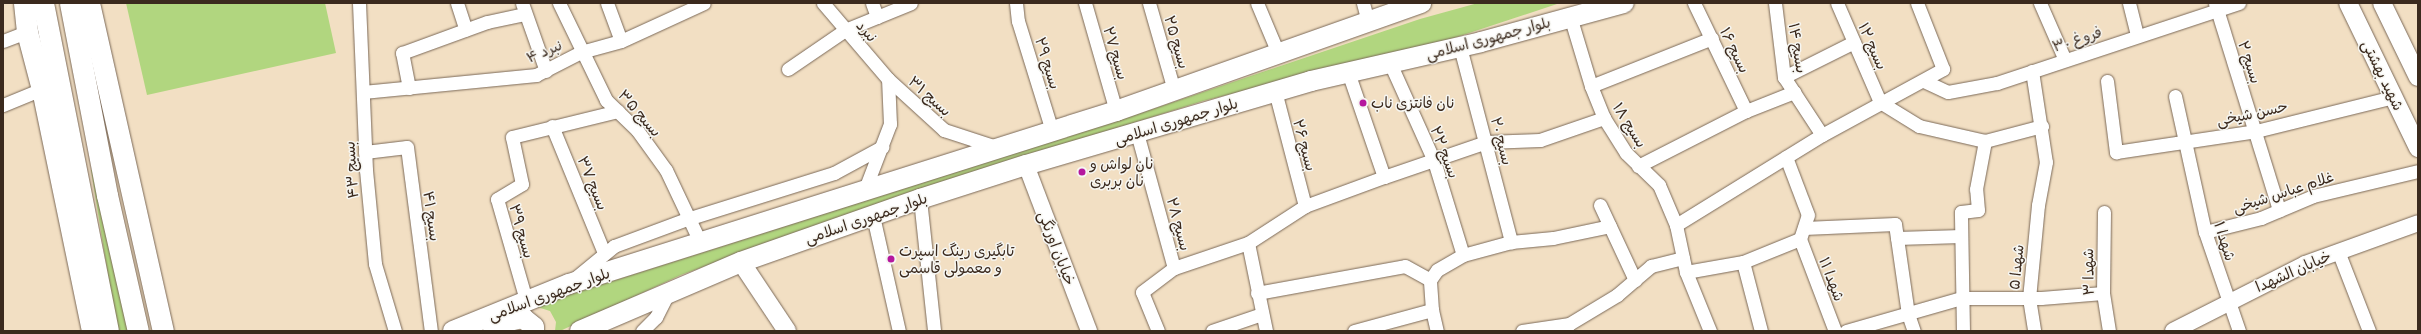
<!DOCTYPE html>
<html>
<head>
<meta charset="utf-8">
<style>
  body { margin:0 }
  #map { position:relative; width:2421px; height:334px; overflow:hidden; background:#f2dfc3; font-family:"Patrick Hand","Playpen Sans Arabic",sans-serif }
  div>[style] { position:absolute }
  .green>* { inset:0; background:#b1d67f }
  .roads { filter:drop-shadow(0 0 1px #7b6958) drop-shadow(0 0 1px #7b6958) }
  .minor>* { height:13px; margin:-6.5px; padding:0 6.5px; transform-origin:6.5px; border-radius:6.5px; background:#fff }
  .tertiary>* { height:16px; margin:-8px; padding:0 8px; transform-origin:8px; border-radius:8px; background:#fff }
  .secondary>* { height:18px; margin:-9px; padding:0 9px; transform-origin:9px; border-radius:9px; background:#fff }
  .primary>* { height:20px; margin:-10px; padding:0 10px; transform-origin:10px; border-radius:10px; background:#fff }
  .trunk>* { height:21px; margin:-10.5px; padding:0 10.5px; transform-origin:10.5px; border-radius:10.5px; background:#fff }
  .dots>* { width:11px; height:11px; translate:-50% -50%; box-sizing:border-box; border:2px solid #f6f6f2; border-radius:50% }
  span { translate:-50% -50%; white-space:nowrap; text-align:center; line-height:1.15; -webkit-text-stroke:3px #f6f6f2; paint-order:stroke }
  .street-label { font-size:15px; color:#3b2a1e }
  .poi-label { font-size:15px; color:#3b2a1e }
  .left { translate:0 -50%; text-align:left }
  .frame { position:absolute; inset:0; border:4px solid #3b2a1e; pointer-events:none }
</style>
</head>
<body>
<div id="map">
  <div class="green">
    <i style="clip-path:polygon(126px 3px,325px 3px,336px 53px,147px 95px)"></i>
    <i style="clip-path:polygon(1478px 3px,1560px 3px,1448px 40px,1203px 101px,1010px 162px,801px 231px,681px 275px,560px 331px,555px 331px,556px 322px,550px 311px,534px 306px,1138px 114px,1420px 19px)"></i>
    <i style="clip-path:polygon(105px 169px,140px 331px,117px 331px,91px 170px)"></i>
  </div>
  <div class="roads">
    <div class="minor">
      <i style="left:359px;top:3px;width:167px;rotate:87.6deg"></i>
      <i style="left:366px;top:170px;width:94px;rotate:84.5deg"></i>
      <i style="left:375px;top:264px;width:70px;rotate:73.4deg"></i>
      <i style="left:457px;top:3px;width:28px;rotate:72deg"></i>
      <i style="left:522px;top:3px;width:72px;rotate:70.6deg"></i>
      <i style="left:559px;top:3px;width:108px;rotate:64.1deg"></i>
      <i style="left:606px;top:100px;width:43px;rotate:44.1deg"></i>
      <i style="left:637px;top:130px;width:49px;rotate:54.1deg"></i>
      <i style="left:666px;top:170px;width:80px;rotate:64.7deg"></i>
      <i style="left:607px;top:3px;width:40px;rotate:69.8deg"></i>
      <i style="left:823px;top:3px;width:100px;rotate:49.5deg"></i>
      <i style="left:888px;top:79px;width:76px;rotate:42.3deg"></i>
      <i style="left:944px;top:130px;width:58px;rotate:18.1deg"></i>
      <i style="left:872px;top:3px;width:15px;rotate:70deg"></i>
      <i style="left:1016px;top:3px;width:18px;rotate:84deg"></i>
      <i style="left:1018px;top:21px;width:115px;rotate:72.8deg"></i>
      <i style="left:1085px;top:3px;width:112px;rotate:74deg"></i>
      <i style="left:1149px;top:3px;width:91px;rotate:74deg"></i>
      <i style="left:1257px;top:3px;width:54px;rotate:67.2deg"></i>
      <i style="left:1363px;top:3px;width:20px;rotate:75deg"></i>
      <i style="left:1694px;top:3px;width:120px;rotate:64.3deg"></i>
      <i style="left:1775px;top:3px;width:75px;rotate:83.1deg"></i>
      <i style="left:1784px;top:77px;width:69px;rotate:56.8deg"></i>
      <i style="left:1837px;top:3px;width:108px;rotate:66.5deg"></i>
      <i style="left:1880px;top:102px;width:46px;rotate:31.6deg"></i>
      <i style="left:1919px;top:126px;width:68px;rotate:12.8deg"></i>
      <i style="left:1985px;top:141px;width:59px;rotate:-14.7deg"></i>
      <i style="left:2040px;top:3px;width:62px;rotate:66.3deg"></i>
      <i style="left:2129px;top:3px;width:34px;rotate:76deg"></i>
      <i style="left:2215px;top:3px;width:217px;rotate:72.8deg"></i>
      <i style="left:1570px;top:16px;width:73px;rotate:73.3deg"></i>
      <i style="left:1591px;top:86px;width:35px;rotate:68deg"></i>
      <i style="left:1604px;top:118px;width:41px;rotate:57.8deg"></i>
      <i style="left:1626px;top:153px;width:46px;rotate:44.1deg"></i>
      <i style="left:1659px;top:185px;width:43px;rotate:67deg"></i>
      <i style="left:1676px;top:225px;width:48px;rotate:78deg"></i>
      <i style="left:1686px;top:272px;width:64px;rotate:67.9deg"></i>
      <i style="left:3px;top:41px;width:26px;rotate:-21deg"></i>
      <i style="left:1460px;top:47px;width:202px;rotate:75.3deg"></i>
      <i style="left:1390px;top:63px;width:107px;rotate:65.8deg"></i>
      <i style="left:1434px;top:161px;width:98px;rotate:72.9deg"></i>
      <i style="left:788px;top:69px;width:69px;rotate:-34.4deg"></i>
      <i style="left:845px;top:30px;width:71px;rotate:-22.2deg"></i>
      <i style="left:2032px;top:71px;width:92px;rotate:81.3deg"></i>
      <i style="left:2046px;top:162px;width:44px;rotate:100.5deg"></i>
      <i style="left:2038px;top:205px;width:93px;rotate:95.5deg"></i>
      <i style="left:2029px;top:298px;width:33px;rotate:81deg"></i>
      <i style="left:1348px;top:72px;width:111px;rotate:71.1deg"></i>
      <i style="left:1784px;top:77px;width:78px;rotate:-26.6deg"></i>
      <i style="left:1924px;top:81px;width:26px;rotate:25deg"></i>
      <i style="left:1948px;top:92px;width:50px;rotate:-10.4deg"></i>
      <i style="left:1997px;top:83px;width:255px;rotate:-18.3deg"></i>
      <i style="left:2107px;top:81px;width:72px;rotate:82.8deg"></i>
      <i style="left:2116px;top:152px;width:142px;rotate:-8.5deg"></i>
      <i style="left:2256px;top:131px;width:141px;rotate:-13.9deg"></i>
      <i style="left:1591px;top:86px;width:130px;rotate:-21.6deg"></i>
      <i style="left:409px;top:88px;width:36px;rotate:-101deg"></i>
      <i style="left:402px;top:53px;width:90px;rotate:-20deg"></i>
      <i style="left:487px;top:22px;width:39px;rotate:-12deg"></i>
      <i style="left:1275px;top:91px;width:119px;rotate:75.4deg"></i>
      <i style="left:363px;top:92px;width:174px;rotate:-5.6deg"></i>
      <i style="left:536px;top:75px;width:51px;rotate:-27.1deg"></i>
      <i style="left:581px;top:52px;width:41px;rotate:-15.4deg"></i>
      <i style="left:621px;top:41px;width:91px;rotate:-24.6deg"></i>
      <i style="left:2175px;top:96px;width:139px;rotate:77.6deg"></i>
      <i style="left:2205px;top:232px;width:105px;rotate:71deg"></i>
      <i style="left:3px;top:105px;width:42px;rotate:-22.3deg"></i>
      <i style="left:552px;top:126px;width:137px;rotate:67.7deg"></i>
      <i style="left:1137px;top:133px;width:140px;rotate:74.7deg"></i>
      <i style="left:365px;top:152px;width:42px;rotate:-6.8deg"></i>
      <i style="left:407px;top:147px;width:186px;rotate:82.6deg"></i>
      <i style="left:1638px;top:166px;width:121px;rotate:-27deg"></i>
      <i style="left:1746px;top:111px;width:52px;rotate:-21.6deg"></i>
      <i style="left:865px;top:189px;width:70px;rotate:-69deg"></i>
      <i style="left:890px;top:124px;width:45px;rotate:-92.5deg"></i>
      <i style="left:920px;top:199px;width:133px;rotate:83.9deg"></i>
      <i style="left:1600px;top:205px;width:83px;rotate:65deg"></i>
      <i style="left:2104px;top:212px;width:81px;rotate:90.7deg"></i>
      <i style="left:2103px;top:293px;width:38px;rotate:81deg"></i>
      <i style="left:873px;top:216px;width:118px;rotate:77.3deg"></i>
      <i style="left:1676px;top:225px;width:172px;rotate:-31.7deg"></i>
      <i style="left:1822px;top:135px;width:138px;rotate:-28.6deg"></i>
      <i style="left:1943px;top:69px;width:71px;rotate:-111.5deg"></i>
      <i style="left:1804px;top:228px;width:91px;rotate:-2.5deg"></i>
      <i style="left:1895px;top:224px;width:91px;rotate:81.8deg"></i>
      <i style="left:1908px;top:314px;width:18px;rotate:71deg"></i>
      <i style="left:2205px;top:232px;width:58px;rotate:-14deg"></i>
      <i style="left:2261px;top:218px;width:56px;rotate:-22.9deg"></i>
      <i style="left:2313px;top:196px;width:108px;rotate:-13.4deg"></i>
      <i style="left:1897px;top:238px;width:64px;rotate:-1.8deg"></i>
      <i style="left:1800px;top:239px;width:98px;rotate:69.2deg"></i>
      <i style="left:1248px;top:243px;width:90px;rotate:78.4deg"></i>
      <i style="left:2338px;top:251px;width:86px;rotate:68.8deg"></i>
      <i style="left:1743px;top:262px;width:71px;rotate:75.4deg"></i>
      <i style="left:1686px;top:272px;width:58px;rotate:-10deg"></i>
      <i style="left:1743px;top:262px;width:61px;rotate:-22deg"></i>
      <i style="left:1800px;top:239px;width:25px;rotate:-72deg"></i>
      <i style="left:1808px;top:215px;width:62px;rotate:-110.8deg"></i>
      <i style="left:574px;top:279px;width:52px;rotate:-39.5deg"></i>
      <i style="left:614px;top:246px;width:78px;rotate:-20.3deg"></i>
      <i style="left:687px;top:219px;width:154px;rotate:-17.4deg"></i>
      <i style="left:834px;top:173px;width:55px;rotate:-28.4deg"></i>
      <i style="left:1257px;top:293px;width:150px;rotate:-10.3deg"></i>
      <i style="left:1405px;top:266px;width:29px;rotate:29deg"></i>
      <i style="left:526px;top:300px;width:105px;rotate:-106deg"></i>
      <i style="left:497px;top:199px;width:29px;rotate:-31deg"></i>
      <i style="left:522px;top:184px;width:48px;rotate:-102deg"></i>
      <i style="left:512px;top:137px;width:109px;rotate:-13.8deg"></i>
      <i style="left:1432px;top:310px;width:22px;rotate:77deg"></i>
      <i style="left:642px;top:331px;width:20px;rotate:-45deg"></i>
      <i style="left:656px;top:317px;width:29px;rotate:-63deg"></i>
      <i style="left:1158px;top:331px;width:42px;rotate:-112.3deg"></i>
      <i style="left:1142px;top:292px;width:40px;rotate:-37deg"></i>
      <i style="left:1174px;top:268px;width:78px;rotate:-18.7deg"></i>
      <i style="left:1248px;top:243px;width:68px;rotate:-33deg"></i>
      <i style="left:1305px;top:206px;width:84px;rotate:-20.2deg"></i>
      <i style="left:1384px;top:177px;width:108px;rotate:-18.9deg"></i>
      <i style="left:1486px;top:142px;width:54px;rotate:-2.1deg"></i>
      <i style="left:1540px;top:140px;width:68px;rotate:-19deg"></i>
      <i style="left:1212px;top:331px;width:53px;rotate:-18.8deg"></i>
      <i style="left:1354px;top:331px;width:81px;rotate:-15.1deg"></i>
      <i style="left:1432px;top:310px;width:30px;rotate:-94deg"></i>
      <i style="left:1430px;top:280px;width:12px;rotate:-55deg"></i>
      <i style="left:1437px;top:270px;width:30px;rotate:-30deg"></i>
      <i style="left:1463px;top:255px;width:50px;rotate:-15.2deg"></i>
      <i style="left:1511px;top:242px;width:42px;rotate:-5.4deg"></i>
      <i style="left:1553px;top:238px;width:58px;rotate:-11.9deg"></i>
      <i style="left:1522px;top:331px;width:48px;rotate:-8.5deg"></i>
      <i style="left:1569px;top:324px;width:56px;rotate:-31.1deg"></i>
      <i style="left:1617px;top:295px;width:45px;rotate:-40.5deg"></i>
      <i style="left:1651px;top:266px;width:33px;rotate:-14deg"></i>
      <i style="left:1846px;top:331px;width:120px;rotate:-16deg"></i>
      <i style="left:1961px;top:298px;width:80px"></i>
      <i style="left:2041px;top:298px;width:62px;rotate:-4.6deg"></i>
      <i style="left:1963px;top:331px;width:119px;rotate:-91deg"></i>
      <i style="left:1961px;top:212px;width:17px;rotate:-7deg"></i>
      <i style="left:1978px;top:210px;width:21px;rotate:-95deg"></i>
      <i style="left:1976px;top:189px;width:49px;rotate:-79.4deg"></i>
    </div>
    <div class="tertiary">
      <i style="left:1026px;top:165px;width:178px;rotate:69.2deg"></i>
      <i style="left:2173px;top:331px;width:148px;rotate:-26.9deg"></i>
      <i style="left:2305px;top:264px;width:120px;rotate:-19.9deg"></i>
    </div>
    <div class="secondary">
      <i style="left:2348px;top:3px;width:161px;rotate:64.2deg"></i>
      <i style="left:2382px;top:3px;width:82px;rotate:64.1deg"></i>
      <i style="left:741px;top:262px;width:83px;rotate:56.3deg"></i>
    </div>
    <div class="primary">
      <i style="left:492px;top:325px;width:32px;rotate:-13deg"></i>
      <i style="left:523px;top:318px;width:14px;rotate:39deg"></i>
      <i style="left:534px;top:327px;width:4px;rotate:90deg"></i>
      <i style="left:453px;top:331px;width:125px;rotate:-22.1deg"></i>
      <i style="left:569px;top:284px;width:574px;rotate:-17.55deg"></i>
      <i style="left:1116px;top:111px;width:324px;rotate:-19.5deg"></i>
      <i style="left:580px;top:331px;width:175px;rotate:-23.2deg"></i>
      <i style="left:741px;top:262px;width:190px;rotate:-19.4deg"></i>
      <i style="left:920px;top:199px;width:111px;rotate:-17.8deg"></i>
      <i style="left:1026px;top:165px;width:297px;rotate:-16.4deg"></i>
      <i style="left:1311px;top:81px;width:174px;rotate:-12.9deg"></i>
      <i style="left:1481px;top:42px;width:148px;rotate:-15.3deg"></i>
    </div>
    <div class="trunk">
      <i style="left:24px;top:3px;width:29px;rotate:84deg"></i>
      <i style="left:27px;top:32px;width:59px;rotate:75.3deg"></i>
      <i style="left:42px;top:89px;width:247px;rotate:78.3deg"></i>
      <i style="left:43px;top:3px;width:334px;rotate:78.8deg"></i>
      <i style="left:70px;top:3px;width:196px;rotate:79.1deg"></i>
      <i style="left:107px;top:195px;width:139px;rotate:77.2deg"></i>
      <i style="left:89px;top:3px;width:336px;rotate:77.3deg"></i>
    </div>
  </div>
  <div class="dots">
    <i style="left:1363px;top:103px;background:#b5179e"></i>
    <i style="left:1082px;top:172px;background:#b5179e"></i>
    <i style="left:891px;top:259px;background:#b5179e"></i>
  </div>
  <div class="street-label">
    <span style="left:867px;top:31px;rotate:49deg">نبرد</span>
    <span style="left:1488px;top:38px;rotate:-15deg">بلوار جمهوری اسلامی</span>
    <span style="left:2077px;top:39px;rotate:-18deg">فروغ ۳۰</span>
    <span style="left:1177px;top:42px;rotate:74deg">بسیج ۲۵</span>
    <span style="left:1873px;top:46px;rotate:66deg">بسیج ۱۲</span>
    <span style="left:1798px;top:48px;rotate:81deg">بسیج ۱۴</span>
    <span style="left:1735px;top:50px;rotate:64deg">بسیج ۱۶</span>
    <span style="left:544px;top:51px;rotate:-23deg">نبرد ۴</span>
    <span style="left:1116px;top:53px;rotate:74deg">بسیج ۲۷</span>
    <span style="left:2250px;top:62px;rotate:72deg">بسیج ۲</span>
    <span style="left:1048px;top:63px;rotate:73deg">بسیج ۲۹</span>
    <span style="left:2383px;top:75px;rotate:64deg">شهید بهشتی</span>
    <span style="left:930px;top:96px;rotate:42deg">بسیج ۳۱</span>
    <span style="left:640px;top:113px;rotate:49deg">بسیج ۳۵</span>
    <span style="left:2252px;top:113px;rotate:-12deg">حسن شیخی</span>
    <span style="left:1176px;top:121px;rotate:-17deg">بلوار جمهوری اسلامی</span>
    <span style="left:1630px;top:125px;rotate:58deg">بسیج ۱۸</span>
    <span style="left:1502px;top:141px;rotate:76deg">بسیج ۲۰</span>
    <span style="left:1305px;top:145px;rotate:75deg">بسیج ۲۶</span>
    <span style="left:1445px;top:152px;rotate:69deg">بسیج ۲۲</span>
    <span style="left:351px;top:170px;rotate:-94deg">بسیج ۴۳</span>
    <span style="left:593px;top:183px;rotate:68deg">بسیج ۳۷</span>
    <span style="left:2283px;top:192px;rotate:-18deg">غلام عباس شیخی</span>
    <span style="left:432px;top:216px;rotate:82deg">بسیج ۴۱</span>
    <span style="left:866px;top:218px;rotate:-19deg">بلوار جمهوری اسلامی</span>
    <span style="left:1179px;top:224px;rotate:75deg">بسیج ۲۸</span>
    <span style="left:522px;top:231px;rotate:74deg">بسیج ۳۹</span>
    <span style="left:2225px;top:241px;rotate:73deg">شهدا ۱</span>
    <span style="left:1057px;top:248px;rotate:69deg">خیابان اورنگی</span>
    <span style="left:2016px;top:267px;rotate:-84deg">شهدا ۵</span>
    <span style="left:2293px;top:271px;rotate:-24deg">خیابان الشهدا</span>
    <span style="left:2088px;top:272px;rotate:-91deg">شهدا ۳</span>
    <span style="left:1832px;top:279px;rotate:69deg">شهدا ۱۱</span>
    <span style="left:549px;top:294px;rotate:-20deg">بلوار جمهوری اسلامی</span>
  </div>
  <div class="poi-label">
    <span class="left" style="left:1371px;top:103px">نان فانتزی ناب</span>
    <span class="left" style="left:1090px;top:172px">نان لواش و<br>نان بربری</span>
    <span class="left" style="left:899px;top:259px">تابگیری رینگ اسپرت<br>و معمولی قاسمی</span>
  </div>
  <div class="frame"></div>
</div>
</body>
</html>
